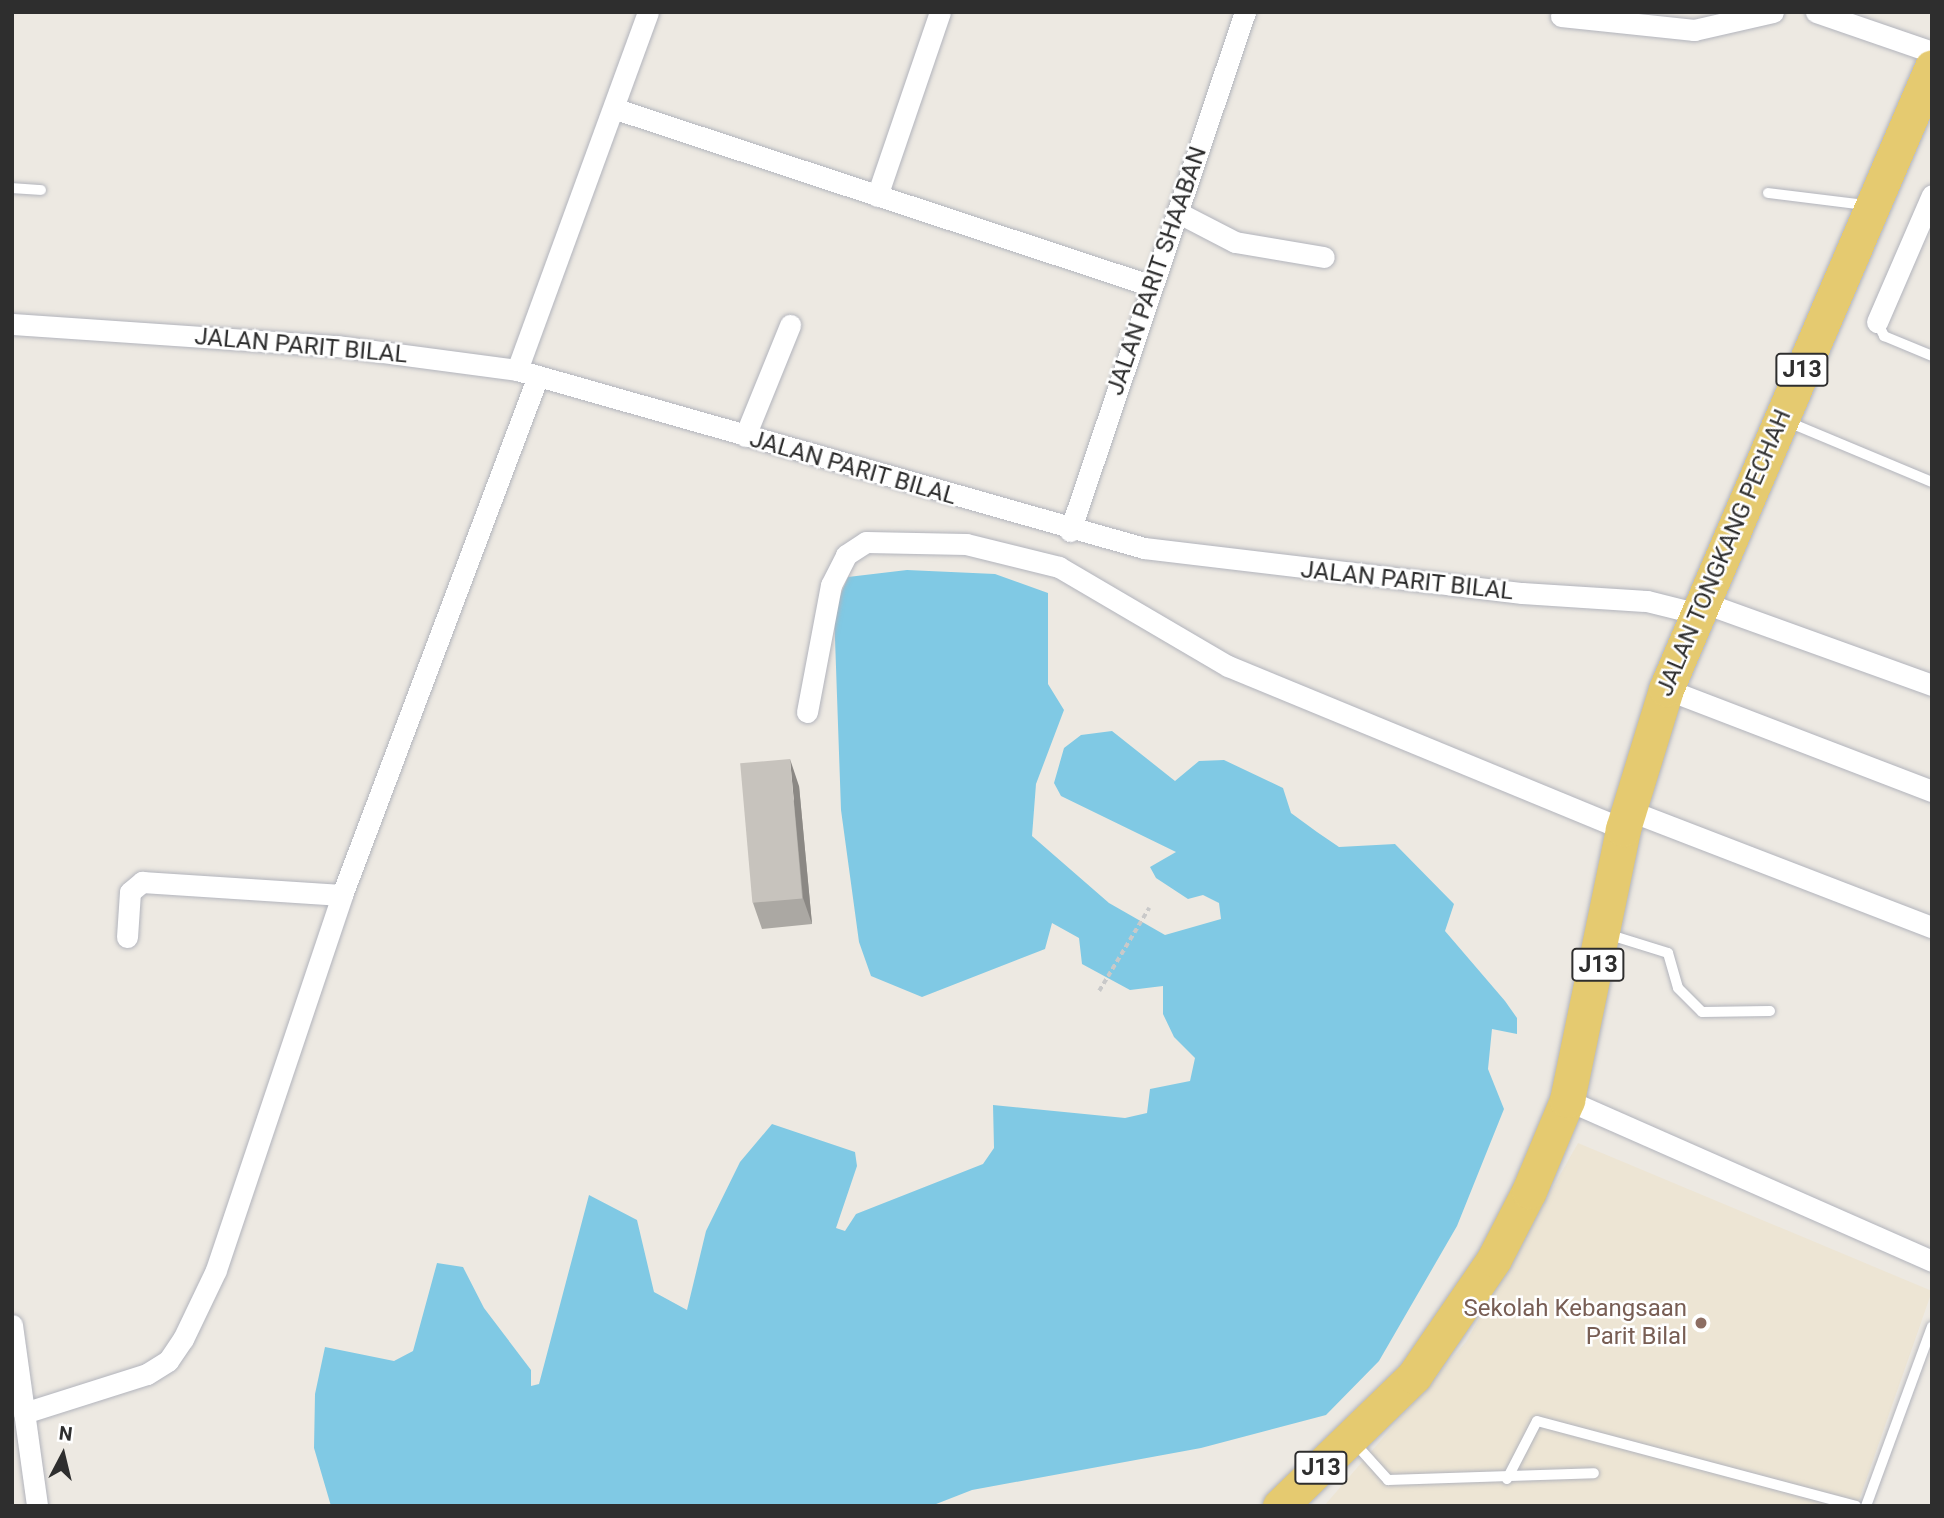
<!DOCTYPE html>
<html>
<head>
<meta charset="utf-8">
<style>
  body { margin:0 }
  #map { position:relative; width:1944px; height:1518px; overflow:hidden; background:#ede9e2; font-family:Roboto,sans-serif }
  div>[style] { position:absolute }
  .education>* { inset:0; background:#ede5d4 }
  .water>* { inset:0; background:#80c9e4 }
  .path>* { height:3.5px; margin-top:-1.75px; transform-origin:0; background:repeating-linear-gradient(90deg,#c9c9c9 0 5px,transparent 0 8.5px) }
  .roads { filter:drop-shadow(0 0 2px #b2b4bc) drop-shadow(0 0 2px #b2b4bc) }
  .lane>* { height:10px; margin:-5px; padding:0 5px; transform-origin:5px; border-radius:5px; background:#fff }
  .street>* { height:21px; margin:-10.5px; padding:0 10.5px; transform-origin:10.5px; border-radius:10.5px; background:#fff }
  .primary>* { height:35px; margin:-17.5px; padding:0 17.5px; transform-origin:17.5px; border-radius:17.5px; background:#e5ca70 }
  .wall>* { inset:0; background:#aba8a3 }
  .shaded-wall>* { inset:0; background:#8b8884 }
  .building>* { inset:0; background:#c7c3bd; transform-origin:0 0 }
  .dots>* { width:19px; height:19px; translate:-50% -50%; box-sizing:border-box; border:4px solid #fff; border-radius:50% }
  span { translate:-50% -50%; white-space:nowrap; text-align:center; line-height:1.15; -webkit-text-stroke:5px #fff; paint-order:stroke }
  .shield-label span { padding:2px 5px; background:#fff; border:2px solid; border-radius:5px; -webkit-text-stroke-width:0 }
  .shield-label { font-size:23px; color:#2e2e2e; font-weight:700 }
  .street-label { font-size:24px; color:#2e2e2e }
  .education-label { font-size:24px; color:#785e54 }
  .right { translate:-100% -50%; text-align:right }
  .frame { position:absolute; inset:0; border:14px solid #2e2e2e; pointer-events:none }
  .north { position:absolute; left:28px; top:1420px; width:70px; height:70px; -webkit-text-stroke:5px #fff; paint-order:stroke; rotate:7deg; font-size:19px; font-weight:700; line-height:28px; text-align:center; color:#2e2e2e }
  .north::after { content:''; display:block; margin:auto; width:24px; height:32px; background:#2e2e2e; clip-path:polygon(50% 0,100% 100%,50% 72%,0 100%) }
</style>
</head>
<body>
<div id="map">
  <div class="education">
    <i style="clip-path:polygon(1578px 1143px,1932px 1291px,1857px 1506px,1324px 1506px,1466px 1342px)"></i>
  </div>
  <div class="water">
    <i style="clip-path:polygon(907px 570px,995px 574px,1048px 593px,1048px 684px,1064px 710px,1036px 784px,1032px 836px,1109px 903px,1165px 935px,1221px 919px,1219px 903px,1203px 895px,1188px 899px,1156px 878px,1150px 867px,1176px 852px,1061px 796px,1054px 783px,1064px 748px,1081px 735px,1112px 731px,1175px 781px,1199px 761px,1224px 760px,1283px 788px,1291px 813px,1317px 832px,1339px 847px,1395px 844px,1454px 904px,1445px 931px,1505px 1001px,1517px 1018px,1517px 1034px,1492px 1029px,1488px 1069px,1504px 1109px,1457px 1226px,1379px 1361px,1326px 1415px,1201px 1448px,972px 1490px,931px 1506px,331px 1506px,314px 1448px,315px 1394px,325px 1347px,394px 1361px,413px 1351px,437px 1263px,463px 1267px,484px 1308px,531px 1370px,531px 1386px,539px 1384px,589px 1195px,637px 1220px,654px 1292px,687px 1310px,706px 1231px,740px 1162px,772px 1124px,855px 1152px,857px 1166px,836px 1228px,845px 1231px,856px 1214px,983px 1164px,994px 1148px,993px 1105px,1125px 1118px,1147px 1113px,1150px 1089px,1190px 1081px,1195px 1058px,1174px 1037px,1163px 1014px,1163px 986px,1130px 990px,1082px 964px,1079px 938px,1052px 923px,1045px 949px,922px 997px,871px 976px,859px 942px,841px 810px,834px 610px,848px 577px)"></i>
  </div>
  <div class="path">
    <i style="left:1099px;top:991px;width:97px;rotate:-58.9deg"></i>
  </div>
  <div class="roads">
    <div class="lane">
      <i style="left:12px;top:188px;width:29px;rotate:4deg"></i>
      <i style="left:1768px;top:193px;width:99px;rotate:7deg"></i>
      <i style="left:1877px;top:322px;width:16px;rotate:63deg"></i>
      <i style="left:1884px;top:336px;width:52px;rotate:22.6deg"></i>
      <i style="left:1786px;top:421px;width:158px;rotate:22.7deg"></i>
      <i style="left:1607px;top:934px;width:64px;rotate:17.3deg"></i>
      <i style="left:1668px;top:953px;width:36px;rotate:74deg"></i>
      <i style="left:1678px;top:988px;width:34px;rotate:45deg"></i>
      <i style="left:1702px;top:1012px;width:68px;rotate:-0.8deg"></i>
      <i style="left:1352px;top:1440px;width:54px;rotate:48deg"></i>
      <i style="left:1388px;top:1480px;width:206px;rotate:-1.9deg"></i>
      <i style="left:1507px;top:1479px;width:65px;rotate:-62.7deg"></i>
      <i style="left:1537px;top:1421px;width:330px;rotate:14.9deg"></i>
      <i style="left:1866px;top:1506px;width:191px;rotate:-69.8deg"></i>
    </div>
    <div class="street">
      <i style="left:1816px;top:12px;width:123px;rotate:19deg"></i>
      <i style="left:1561px;top:16px;width:134px;rotate:6deg"></i>
      <i style="left:1694px;top:30px;width:81px;rotate:-12.8deg"></i>
      <i style="left:616px;top:109px;width:564px;rotate:18.27deg"></i>
      <i style="left:877px;top:196px;width:194px;rotate:-71.1deg"></i>
      <i style="left:1177px;top:212px;width:65px;rotate:27.3deg"></i>
      <i style="left:1235px;top:242px;width:90px;rotate:9.6deg"></i>
      <i style="left:1877px;top:322px;width:138px;rotate:-66.6deg"></i>
      <i style="left:12px;top:324px;width:326px;rotate:3.9deg"></i>
      <i style="left:337px;top:346px;width:182px;rotate:7.6deg"></i>
      <i style="left:517px;top:370px;width:652px;rotate:15.85deg"></i>
      <i style="left:1144px;top:548px;width:381px;rotate:6.8deg"></i>
      <i style="left:1522px;top:593px;width:125px;rotate:3.7deg"></i>
      <i style="left:1647px;top:601px;width:49px;rotate:14deg"></i>
      <i style="left:517px;top:370px;width:381px;rotate:-69.9deg"></i>
      <i style="left:745px;top:436px;width:120px;rotate:-67.9deg"></i>
      <i style="left:1070px;top:531px;width:548px;rotate:-71.37deg"></i>
      <i style="left:1699px;top:601px;width:248px;rotate:19.8deg"></i>
      <i style="left:1666px;top:689px;width:285px;rotate:21deg"></i>
      <i style="left:807px;top:712px;width:129px;rotate:-79.3deg"></i>
      <i style="left:831px;top:585px;width:34px;rotate:-63deg"></i>
      <i style="left:846px;top:555px;width:24px;rotate:-33deg"></i>
      <i style="left:866px;top:542px;width:100px;rotate:1.1deg"></i>
      <i style="left:966px;top:544px;width:96px;rotate:13.9deg"></i>
      <i style="left:1059px;top:567px;width:196px;rotate:30.4deg"></i>
      <i style="left:1228px;top:666px;width:427px;rotate:22.4deg"></i>
      <i style="left:1628px;top:810px;width:326px;rotate:21.1deg"></i>
      <i style="left:127px;top:937px;width:45px;rotate:-86.2deg"></i>
      <i style="left:130px;top:892px;width:16px;rotate:-40deg"></i>
      <i style="left:142px;top:882px;width:200px;rotate:3.7deg"></i>
      <i style="left:1567px;top:1100px;width:399px;rotate:23.8deg"></i>
      <i style="left:12px;top:1325px;width:183px;rotate:82.1deg"></i>
      <i style="left:24px;top:1413px;width:129px;rotate:-17.6deg"></i>
      <i style="left:147px;top:1374px;width:25px;rotate:-32deg"></i>
      <i style="left:168px;top:1361px;width:27px;rotate:-56deg"></i>
      <i style="left:183px;top:1339px;width:76px;rotate:-64.4deg"></i>
      <i style="left:216px;top:1270px;width:396px;rotate:-71.4deg"></i>
      <i style="left:342px;top:895px;width:555px;rotate:-69.31deg"></i>
    </div>
    <div class="primary">
      <i style="left:1280px;top:1506px;width:187px;rotate:-44.1deg"></i>
      <i style="left:1414px;top:1376px;width:142px;rotate:-55.6deg"></i>
      <i style="left:1494px;top:1259px;width:76px;rotate:-62.8deg"></i>
      <i style="left:1529px;top:1191px;width:99px;rotate:-67.3deg"></i>
      <i style="left:1567px;top:1100px;width:277px;rotate:-78.3deg"></i>
      <i style="left:1623px;top:829px;width:146px;rotate:-72.9deg"></i>
      <i style="left:1666px;top:689px;width:676px;rotate:-66.85deg"></i>
    </div>
  </div>
  <div class="wall">
    <i style="clip-path:polygon(799px 786px,812px 924px,762px 929px,753px 903px)"></i>
  </div>
  <div class="shaded-wall">
    <i style="clip-path:polygon(790px 759px,799px 786px,812px 924px,803px 898px)"></i>
  </div>
  <div class="building">
    <i style="left:790px;top:759px;width:140px;height:50px;rotate:85deg"></i>
  </div>
  <div class="dots">
    <i style="left:1701px;top:1323px;background:#8d6e63"></i>
  </div>
  <div class="shield-label">
    <span style="left:1802px;top:370px">J13</span>
    <span style="left:1598px;top:965px">J13</span>
    <span style="left:1321px;top:1468px">J13</span>
  </div>
  <div class="street-label">
    <span style="left:1157px;top:271px;rotate:-71deg">JALAN PARIT SHAABAN</span>
    <span style="left:301px;top:346px;rotate:5deg">JALAN PARIT BILAL</span>
    <span style="left:853px;top:468px;rotate:16deg">JALAN PARIT BILAL</span>
    <span style="left:1724px;top:553px;rotate:-67deg">JALAN TONGKANG PECHAH</span>
    <span style="left:1407px;top:581px;rotate:6deg">JALAN PARIT BILAL</span>
  </div>
  <div class="education-label">
    <span class="right" style="left:1687px;top:1323px">Sekolah Kebangsaan<br>Parit Bilal</span>
  </div>
  <div class="frame"></div>
  <div class="north">N</div>
</div>
</body>
</html>
